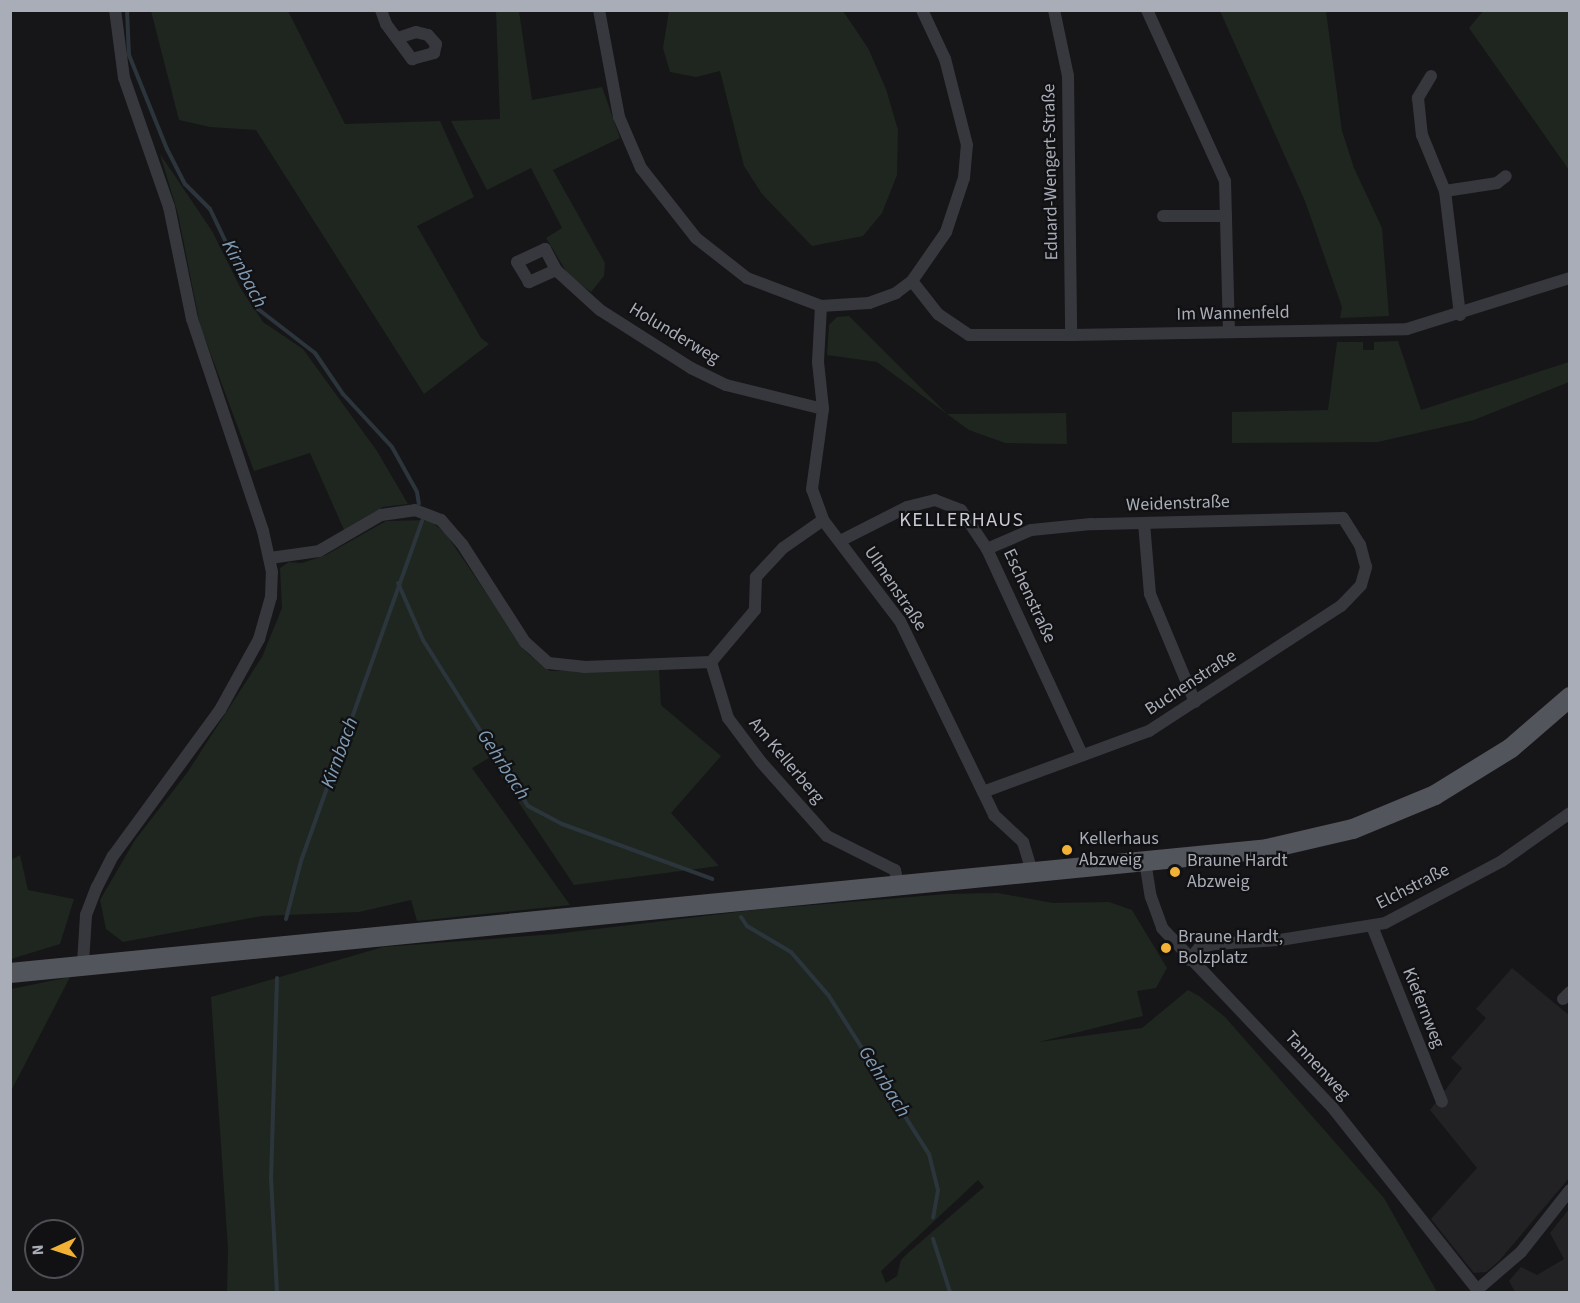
<!DOCTYPE html>
<html>
<head>
<meta charset="utf-8">
<style>
  body { margin:0 }
  #map { position:relative; width:1580px; height:1303px; overflow:hidden; background:#161618; font-family:"Source Sans 3",sans-serif }
  div>[style] { position:absolute }
  .built>* { inset:0; background:#222225 }
  .green>* { inset:0; background:#1e261f }
  .stream>* { height:4px; margin:-2px; padding:0 2px; transform-origin:2px; border-radius:2px; background:#2c353c }
  .minor>* { height:12px; margin:-6px; padding:0 6px; transform-origin:6px; border-radius:6px; background:#37383d }
  .primary>* { height:20px; margin:-10px; padding:0 10px; transform-origin:10px; border-radius:10px; background:#53555c }
  .dots>* { width:16px; height:16px; translate:-50% -50%; box-sizing:border-box; border:3px solid #111113; border-radius:50% }
  span { translate:-50% -50%; white-space:nowrap; text-align:center; line-height:1.15; -webkit-text-stroke:4.5px #111113; paint-order:stroke }
  .street-label { font-size:18px; color:#a8adb8 }
  .poi-label { font-size:18px; color:#a8adb8 }
  .left { translate:0 -50%; text-align:left }
  .water-label { font-size:20px; color:#7f9bb3; font-style:italic }
  .neighbourhood-label { font-size:20px; color:#c9ccd4; letter-spacing:1.5px }
  .frame { position:absolute; inset:0; border:12px solid #a8adb8; pointer-events:none }
  .north { position:absolute; left:24px; top:1219px; width:60px; height:60px; box-sizing:border-box; background:#111113; border:2px solid #4d4f55; border-radius:50%; rotate:267deg; font-size:16px; font-weight:700; line-height:24px; text-align:center; color:#a8adb8 }
  .north::after { content:''; display:block; margin:auto; width:21px; height:27px; background:#f2b134; clip-path:polygon(50% 0,100% 100%,50% 72%,0 100%) }
</style>
</head>
<body>
<div id="map">
  <div class="built">
    <i style="clip-path:polygon(1512px 968px,1569px 1015px,1569px 1178px,1499px 1261px,1486px 1272px,1474px 1273px,1431px 1219px,1477px 1168px,1430px 1110px,1462px 1068px,1451px 1058px,1486px 1018px,1476px 1009px)"></i>
    <i style="clip-path:polygon(1569px 1209px,1569px 1292px,1515px 1292px,1509px 1281px,1521px 1267px,1537px 1275px,1564px 1259px,1550px 1233px)"></i>
  </div>
  <div class="green">
    <i style="clip-path:polygon(151px 11px,288px 11px,345px 124px,440px 121px,474px 197px,417px 226px,481px 338px,489px 344px,424px 394px,256px 130px,210px 127px,179px 120px)"></i>
    <i style="clip-path:polygon(496px 11px,519px 11px,532px 100px,602px 87px,620px 138px,553px 170px,605px 263px,604px 276px,591px 292px,569px 276px,546px 238px,562px 228px,531px 168px,487px 190px,451px 121px,500px 119px)"></i>
    <i style="clip-path:polygon(669px 11px,842px 10px,845px 14px,868px 48px,886px 89px,898px 130px,897px 175px,882px 213px,863px 236px,812px 246px,762px 194px,744px 166px,720px 71px,696px 77px,670px 72px,663px 48px)"></i>
    <i style="clip-path:polygon(1220px 11px,1326px 11px,1342px 131px,1354px 168px,1382px 228px,1389px 316px,1340px 318px,1342px 307px,1305px 201px)"></i>
    <i style="clip-path:polygon(1483px 11px,1569px 11px,1569px 170px,1469px 28px)"></i>
    <i style="clip-path:polygon(160px 154px,212px 231px,241px 289px,263px 322px,303px 349px,377px 451px,408px 504px,383px 507px,345px 532px,310px 453px,254px 471px,200px 325px,178px 214px)"></i>
    <i style="clip-path:polygon(849px 316px,947px 414px,1066px 413px,1067px 444px,1005px 443px,969px 430px,947px 414px,877px 362px,827px 355px,829px 325px,837px 317px)"></i>
    <i style="clip-path:polygon(1398px 341px,1421px 410px,1569px 362px,1569px 382px,1474px 420px,1378px 442px,1232px 443px,1232px 412px,1328px 410px,1337px 342px,1363px 342px,1363px 350px,1374px 350px,1374px 342px)"></i>
    <i style="clip-path:polygon(430px 520px,446px 534px,527px 653px,550px 671px,659px 668px,661px 705px,721px 756px,671px 813px,719px 866px,574px 885px,489px 758px,472px 768px,570px 905px,417px 921px,411px 900px,359px 912px,262px 916px,123px 942px,106px 929px,100px 900px,135px 840px,187px 773px,262px 657px,282px 608px,280px 568px,289px 562px,302px 563px,326px 555px,386px 521px)"></i>
    <i style="clip-path:polygon(20px 855px,28px 890px,74px 899px,60px 944px,11px 959px,11px 860px)"></i>
    <i style="clip-path:polygon(evenodd,998px 893px,1053px 903px,1109px 902px,1132px 910px,1167px 968px,1156px 988px,1137px 991px,1143px 1016px,1039px 1042px,1142px 1028px,1188px 990px,1199px 996px,1225px 1017px,1384px 1198px,1437px 1292px,227px 1292px,228px 1248px,211px 997px,383px 947px,555px 934px,754px 910px,947px 894px,998px 893px,978px 1180px,984px 1187px,909px 1252px,901px 1260px,897px 1276px,886px 1283px,881px 1271px,978px 1180px)"></i>
    <i style="clip-path:polygon(70px 977px,68px 981px,11px 1091px,11px 989px)"></i>
  </div>
  <div class="stream">
    <i style="left:127px;top:10px;width:45px;rotate:87.5deg"></i>
    <i style="left:129px;top:55px;width:101px;rotate:68deg"></i>
    <i style="left:167px;top:149px;width:39px;rotate:63deg"></i>
    <i style="left:185px;top:184px;width:35px;rotate:45deg"></i>
    <i style="left:210px;top:209px;width:111px;rotate:64.4deg"></i>
    <i style="left:258px;top:309px;width:72px;rotate:37.7deg"></i>
    <i style="left:315px;top:353px;width:50px;rotate:55.7deg"></i>
    <i style="left:343px;top:394px;width:72px;rotate:47.2deg"></i>
    <i style="left:392px;top:447px;width:51px;rotate:60.9deg"></i>
    <i style="left:417px;top:492px;width:12px;rotate:81deg"></i>
    <i style="left:398px;top:583px;width:62px;rotate:66.3deg"></i>
    <i style="left:423px;top:640px;width:196px;rotate:57.7deg"></i>
    <i style="left:528px;top:806px;width:38px;rotate:28deg"></i>
    <i style="left:562px;top:824px;width:160px;rotate:20.1deg"></i>
    <i style="left:741px;top:917px;width:11px;rotate:56deg"></i>
    <i style="left:747px;top:926px;width:51px;rotate:30.6deg"></i>
    <i style="left:791px;top:952px;width:58px;rotate:49.2deg"></i>
    <i style="left:829px;top:996px;width:187px;rotate:57.7deg"></i>
    <i style="left:929px;top:1154px;width:37px;rotate:76deg"></i>
    <i style="left:938px;top:1190px;width:28px;rotate:100deg"></i>
    <i style="left:286px;top:919px;width:60px;rotate:-75.5deg"></i>
    <i style="left:301px;top:861px;width:361px;rotate:-70.4deg"></i>
    <i style="left:277px;top:978px;width:200px;rotate:91.7deg"></i>
    <i style="left:271px;top:1178px;width:114px;rotate:87deg"></i>
    <i style="left:933px;top:1239px;width:56px;rotate:72.2deg"></i>
  </div>
  <div class="minor">
    <i style="left:381px;top:10px;width:15px;rotate:70deg"></i>
    <i style="left:386px;top:24px;width:44px;rotate:53.4deg"></i>
    <i style="left:412px;top:59px;width:23px;rotate:-15deg"></i>
    <i style="left:434px;top:53px;width:9px;rotate:-77deg"></i>
    <i style="left:436px;top:44px;width:12px;rotate:-132deg"></i>
    <i style="left:428px;top:35px;width:12px;rotate:-166deg"></i>
    <i style="left:416px;top:32px;width:19px;rotate:162deg"></i>
    <i style="left:599px;top:10px;width:109px;rotate:79.4deg"></i>
    <i style="left:619px;top:117px;width:56px;rotate:66.7deg"></i>
    <i style="left:641px;top:168px;width:89px;rotate:51.8deg"></i>
    <i style="left:696px;top:238px;width:65px;rotate:38.1deg"></i>
    <i style="left:747px;top:278px;width:79px;rotate:20.7deg"></i>
    <i style="left:821px;top:306px;width:48px;rotate:-3.6deg"></i>
    <i style="left:869px;top:303px;width:29px;rotate:-20deg"></i>
    <i style="left:896px;top:293px;width:20px;rotate:-37deg"></i>
    <i style="left:912px;top:281px;width:60px;rotate:-55.2deg"></i>
    <i style="left:946px;top:232px;width:57px;rotate:-71.6deg"></i>
    <i style="left:964px;top:178px;width:33px;rotate:-85deg"></i>
    <i style="left:967px;top:145px;width:89px;rotate:-104.3deg"></i>
    <i style="left:945px;top:59px;width:54px;rotate:-115.1deg"></i>
    <i style="left:1054px;top:10px;width:67px;rotate:78deg"></i>
    <i style="left:1068px;top:76px;width:259px;rotate:89.3deg"></i>
    <i style="left:1147px;top:10px;width:188px;rotate:65.5deg"></i>
    <i style="left:1225px;top:181px;width:151px;rotate:88.5deg"></i>
    <i style="left:1431px;top:76px;width:26px;rotate:121deg"></i>
    <i style="left:1418px;top:98px;width:37px;rotate:84deg"></i>
    <i style="left:1422px;top:135px;width:61px;rotate:67.7deg"></i>
    <i style="left:1445px;top:191px;width:125px;rotate:83.1deg"></i>
    <i style="left:1445px;top:191px;width:53px;rotate:-8.7deg"></i>
    <i style="left:1497px;top:183px;width:11px;rotate:-38deg"></i>
    <i style="left:1163px;top:216px;width:63px"></i>
    <i style="left:556px;top:270px;width:30px;rotate:156deg"></i>
    <i style="left:529px;top:282px;width:23px;rotate:-121deg"></i>
    <i style="left:517px;top:262px;width:31px;rotate:-25deg"></i>
    <i style="left:545px;top:249px;width:24px;rotate:62deg"></i>
    <i style="left:556px;top:270px;width:59px;rotate:42.3deg"></i>
    <i style="left:600px;top:310px;width:108px;rotate:32.5deg"></i>
    <i style="left:691px;top:368px;width:39px;rotate:26deg"></i>
    <i style="left:726px;top:385px;width:100px;rotate:13.9deg"></i>
    <i style="left:912px;top:281px;width:42px;rotate:51.8deg"></i>
    <i style="left:938px;top:314px;width:37px;rotate:34deg"></i>
    <i style="left:969px;top:335px;width:102px"></i>
    <i style="left:1071px;top:335px;width:336px;rotate:-1deg"></i>
    <i style="left:1407px;top:329px;width:171px;rotate:-17.4deg"></i>
    <i style="left:821px;top:306px;width:56px;rotate:93.1deg"></i>
    <i style="left:818px;top:362px;width:47px;rotate:83.9deg"></i>
    <i style="left:823px;top:409px;width:81px;rotate:97.8deg"></i>
    <i style="left:812px;top:489px;width:33px;rotate:70deg"></i>
    <i style="left:823px;top:520px;width:127px;rotate:52.7deg"></i>
    <i style="left:900px;top:621px;width:216px;rotate:64.1deg"></i>
    <i style="left:994px;top:815px;width:40px;rotate:43deg"></i>
    <i style="left:1023px;top:842px;width:30px;rotate:73deg"></i>
    <i style="left:823px;top:520px;width:49px;rotate:145deg"></i>
    <i style="left:783px;top:548px;width:40px;rotate:133deg"></i>
    <i style="left:756px;top:577px;width:33px;rotate:92deg"></i>
    <i style="left:755px;top:610px;width:68px;rotate:130.2deg"></i>
    <i style="left:711px;top:662px;width:59px;rotate:73.1deg"></i>
    <i style="left:728px;top:718px;width:55px;rotate:53.1deg"></i>
    <i style="left:761px;top:762px;width:99px;rotate:48.3deg"></i>
    <i style="left:827px;top:836px;width:76px;rotate:26.6deg"></i>
    <i style="left:895px;top:870px;width:14px;rotate:78deg"></i>
    <i style="left:1144px;top:523px;width:71px;rotate:85.2deg"></i>
    <i style="left:1150px;top:594px;width:117px;rotate:67.4deg"></i>
    <i style="left:840px;top:541px;width:75px;rotate:-26.9deg"></i>
    <i style="left:907px;top:507px;width:29px;rotate:-14deg"></i>
    <i style="left:935px;top:500px;width:28px;rotate:21deg"></i>
    <i style="left:961px;top:510px;width:47px;rotate:56.3deg"></i>
    <i style="left:987px;top:549px;width:227px;rotate:65.2deg"></i>
    <i style="left:270px;top:558px;width:49px;rotate:-8.1deg"></i>
    <i style="left:319px;top:551px;width:72px;rotate:-30.1deg"></i>
    <i style="left:381px;top:515px;width:34px;rotate:-8deg"></i>
    <i style="left:415px;top:510px;width:28px;rotate:21deg"></i>
    <i style="left:441px;top:520px;width:32px;rotate:49deg"></i>
    <i style="left:462px;top:544px;width:117px;rotate:57.3deg"></i>
    <i style="left:525px;top:642px;width:31px;rotate:42deg"></i>
    <i style="left:548px;top:663px;width:36px;rotate:6deg"></i>
    <i style="left:584px;top:667px;width:127px;rotate:-2.3deg"></i>
    <i style="left:983px;top:792px;width:177px;rotate:-20.2deg"></i>
    <i style="left:1149px;top:731px;width:229px;rotate:-33.1deg"></i>
    <i style="left:1341px;top:606px;width:29px;rotate:-46deg"></i>
    <i style="left:1361px;top:585px;width:19px;rotate:-74deg"></i>
    <i style="left:1366px;top:567px;width:23px;rotate:-105deg"></i>
    <i style="left:1360px;top:545px;width:32px;rotate:-122deg"></i>
    <i style="left:1343px;top:518px;width:252px;rotate:178.6deg"></i>
    <i style="left:1091px;top:524px;width:60px;rotate:174.3deg"></i>
    <i style="left:1031px;top:530px;width:48px;rotate:156.6deg"></i>
    <i style="left:1145px;top:861px;width:36px;rotate:81deg"></i>
    <i style="left:1151px;top:897px;width:33px;rotate:70deg"></i>
    <i style="left:1162px;top:928px;width:247px;rotate:46.5deg"></i>
    <i style="left:1332px;top:1107px;width:236px;rotate:51.5deg"></i>
    <i style="left:1372px;top:926px;width:189px;rotate:68.3deg"></i>
    <i style="left:1189px;top:960px;width:16px;rotate:-50deg"></i>
    <i style="left:1199px;top:948px;width:16px;rotate:-15deg"></i>
    <i style="left:1214px;top:944px;width:66px;rotate:-3.5deg"></i>
    <i style="left:1280px;top:940px;width:106px;rotate:-9.2deg"></i>
    <i style="left:1385px;top:923px;width:132px;rotate:-27.9deg"></i>
    <i style="left:1502px;top:861px;width:83px;rotate:-35.2deg"></i>
    <i style="left:83px;top:963px;width:48px;rotate:-86.4deg"></i>
    <i style="left:86px;top:915px;width:30px;rotate:-69deg"></i>
    <i style="left:97px;top:887px;width:35px;rotate:-63deg"></i>
    <i style="left:113px;top:856px;width:181px;rotate:-53.8deg"></i>
    <i style="left:220px;top:710px;width:81px;rotate:-61.2deg"></i>
    <i style="left:259px;top:639px;width:44px;rotate:-74.1deg"></i>
    <i style="left:271px;top:597px;width:25px;rotate:-88deg"></i>
    <i style="left:272px;top:572px;width:42px;rotate:-102.4deg"></i>
    <i style="left:263px;top:531px;width:224px;rotate:-108.5deg"></i>
    <i style="left:192px;top:319px;width:114px;rotate:-101.6deg"></i>
    <i style="left:169px;top:207px;width:137px;rotate:-109.2deg"></i>
    <i style="left:124px;top:78px;width:69px;rotate:-97.5deg"></i>
    <i style="left:1563px;top:999px;width:10px;rotate:-45deg"></i>
    <i style="left:1477px;top:1290px;width:58px;rotate:-40.8deg"></i>
    <i style="left:1521px;top:1252px;width:79px;rotate:-51.7deg"></i>
  </div>
  <div class="primary">
    <i style="left:10px;top:973px;width:1263px;rotate:-5.63deg"></i>
    <i style="left:1267px;top:849px;width:88px;rotate:-13.1deg"></i>
    <i style="left:1353px;top:829px;width:89px;rotate:-22.5deg"></i>
    <i style="left:1435px;top:795px;width:89px;rotate:-31.7deg"></i>
    <i style="left:1511px;top:748px;width:78px;rotate:-40.8deg"></i>
  </div>
  <div class="dots">
    <i style="left:1067px;top:850px;background:#f2b134"></i>
    <i style="left:1175px;top:872px;background:#f2b134"></i>
    <i style="left:1166px;top:948px;background:#f2b134"></i>
  </div>
  <div class="street-label">
    <span style="left:1051px;top:172px;rotate:-91deg">Eduard-Wengert-Straße</span>
    <span style="left:1233px;top:314px;rotate:-1deg">Im Wannenfeld</span>
    <span style="left:674px;top:334px;rotate:31deg">Holunderweg</span>
    <span style="left:1178px;top:504px;rotate:-2deg">Weidenstraße</span>
    <span style="left:895px;top:589px;rotate:56deg">Ulmenstraße</span>
    <span style="left:1029px;top:596px;rotate:65deg">Eschenstraße</span>
    <span style="left:1191px;top:683px;rotate:-33deg">Buchenstraße</span>
    <span style="left:786px;top:761px;rotate:50deg">Am Kellerberg</span>
    <span style="left:1413px;top:887px;rotate:-27deg">Elchstraße</span>
    <span style="left:1423px;top:1008px;rotate:68deg">Kiefernweg</span>
    <span style="left:1317px;top:1066px;rotate:47deg">Tannenweg</span>
  </div>
  <div class="poi-label">
    <span class="left" style="left:1079px;top:850px">Kellerhaus<br>Abzweig</span>
    <span class="left" style="left:1187px;top:872px">Braune Hardt<br>Abzweig</span>
    <span class="left" style="left:1178px;top:948px">Braune Hardt,<br>Bolzplatz</span>
  </div>
  <div class="water-label">
    <span style="left:244px;top:274px;rotate:62deg">Kirnbach</span>
    <span style="left:340px;top:753px;rotate:-70deg">Kirnbach</span>
    <span style="left:503px;top:765px;rotate:57deg">Gehrbach</span>
    <span style="left:884px;top:1082px;rotate:58deg">Gehrbach</span>
  </div>
  <div class="neighbourhood-label">
    <span style="left:962px;top:520px">KELLERHAUS</span>
  </div>
  <div class="frame"></div>
  <div class="north">N</div>
</div>
</body>
</html>
